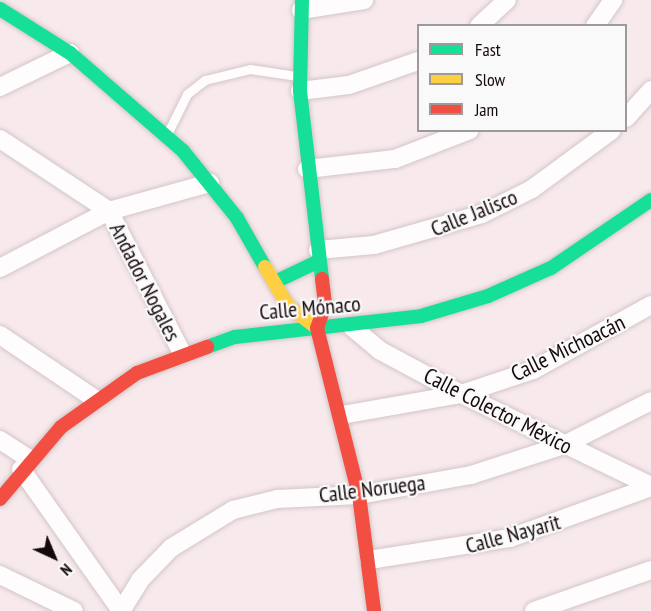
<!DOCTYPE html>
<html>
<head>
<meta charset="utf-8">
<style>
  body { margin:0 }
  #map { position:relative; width:651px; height:611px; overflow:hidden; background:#f8eaec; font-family:"PT Sans Narrow",sans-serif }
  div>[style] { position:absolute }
  .roads { filter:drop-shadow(0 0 2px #d3c5c7) drop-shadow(0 0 2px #d3c5c7) }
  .lane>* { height:9px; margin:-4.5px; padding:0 4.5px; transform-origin:4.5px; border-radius:4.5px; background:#fefcfc }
  .street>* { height:18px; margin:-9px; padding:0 9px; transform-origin:9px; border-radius:9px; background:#fefcfc }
  .fast>* { height:14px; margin:-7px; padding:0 7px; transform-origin:7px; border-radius:7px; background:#16e098 }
  .slow>* { height:14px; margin:-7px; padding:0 7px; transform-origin:7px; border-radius:7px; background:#ffcf43 }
  .jam>* { height:14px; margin:-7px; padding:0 7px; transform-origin:7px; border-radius:7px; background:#f24e42 }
  span { translate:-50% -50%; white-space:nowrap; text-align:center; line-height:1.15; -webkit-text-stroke:4.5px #f9f9f9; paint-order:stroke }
  .street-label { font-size:22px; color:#16090c }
  .legend { position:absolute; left:417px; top:24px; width:210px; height:108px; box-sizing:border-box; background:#f9f9f9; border:2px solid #9e999a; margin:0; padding:8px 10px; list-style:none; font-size:18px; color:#16090c }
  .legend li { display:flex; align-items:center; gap:12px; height:30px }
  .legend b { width:30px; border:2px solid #9e999a }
  .north { position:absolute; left:24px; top:527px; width:60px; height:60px; -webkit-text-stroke:4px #f9f9f9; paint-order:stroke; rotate:136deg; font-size:16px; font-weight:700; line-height:24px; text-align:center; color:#16090c }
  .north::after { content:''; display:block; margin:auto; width:21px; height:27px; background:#16090c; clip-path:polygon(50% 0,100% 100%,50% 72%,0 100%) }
</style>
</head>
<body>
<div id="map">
  <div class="roads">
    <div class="lane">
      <i style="left:168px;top:132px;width:42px;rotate:-63.4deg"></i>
      <i style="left:187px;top:94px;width:23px;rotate:-38deg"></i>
      <i style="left:205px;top:80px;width:46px;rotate:-13.7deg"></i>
      <i style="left:250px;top:69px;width:48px;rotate:8.5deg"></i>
    </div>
    <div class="street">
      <i style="left:301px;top:10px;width:64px;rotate:-9deg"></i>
      <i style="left:479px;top:26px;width:38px;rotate:-43deg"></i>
      <i style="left:595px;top:26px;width:32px;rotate:-55deg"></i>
      <i style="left:0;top:87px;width:78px;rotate:-25.9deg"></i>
      <i style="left:300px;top:91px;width:49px;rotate:-7deg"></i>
      <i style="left:349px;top:85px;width:73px;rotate:-19.2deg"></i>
      <i style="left:626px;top:118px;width:38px;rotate:-48deg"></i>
      <i style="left:0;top:139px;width:131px;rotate:33.4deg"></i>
      <i style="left:109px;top:211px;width:160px;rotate:62.8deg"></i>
      <i style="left:307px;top:169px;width:89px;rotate:-6.5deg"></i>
      <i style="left:395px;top:159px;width:80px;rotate:-21.1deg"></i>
      <i style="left:318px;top:250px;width:56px;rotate:-5.1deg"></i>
      <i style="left:374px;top:245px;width:112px;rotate:-16deg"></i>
      <i style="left:482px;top:214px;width:56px;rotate:-26.6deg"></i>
      <i style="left:532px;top:189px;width:99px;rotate:-36.4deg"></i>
      <i style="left:0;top:268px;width:123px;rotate:-27.6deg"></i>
      <i style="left:109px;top:211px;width:105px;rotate:-15.5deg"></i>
      <i style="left:352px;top:327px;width:35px;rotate:40deg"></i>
      <i style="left:379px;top:350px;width:93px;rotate:28.2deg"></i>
      <i style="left:461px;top:394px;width:211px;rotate:25.8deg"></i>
      <i style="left:0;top:335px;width:115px;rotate:34deg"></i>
      <i style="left:342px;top:415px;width:121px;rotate:-10deg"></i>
      <i style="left:461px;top:394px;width:76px;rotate:-18.4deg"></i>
      <i style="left:533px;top:370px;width:135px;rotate:-28.8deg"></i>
      <i style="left:0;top:440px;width:35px;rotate:33deg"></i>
      <i style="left:21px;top:469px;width:174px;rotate:54.8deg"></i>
      <i style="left:369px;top:560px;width:143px;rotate:-8.9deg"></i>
      <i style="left:510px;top:538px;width:150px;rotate:-19.9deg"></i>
      <i style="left:0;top:575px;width:82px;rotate:25.9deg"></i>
      <i style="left:121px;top:611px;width:36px;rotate:-58deg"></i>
      <i style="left:140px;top:580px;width:45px;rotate:-45.9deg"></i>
      <i style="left:171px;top:548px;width:73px;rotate:-31.5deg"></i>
      <i style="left:233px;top:510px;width:45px;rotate:-14deg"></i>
      <i style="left:277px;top:499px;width:82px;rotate:-2.8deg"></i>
      <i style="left:359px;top:495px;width:114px;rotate:-10.1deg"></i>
      <i style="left:471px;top:475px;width:98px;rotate:-17.9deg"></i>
      <i style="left:564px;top:445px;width:97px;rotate:-26.8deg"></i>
      <i style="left:534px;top:611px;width:124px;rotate:-19.3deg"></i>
    </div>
    <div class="fast">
      <i style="left:302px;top:0;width:91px;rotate:91.3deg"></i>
      <i style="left:300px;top:91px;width:189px;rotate:83.3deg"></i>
      <i style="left:0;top:9px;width:83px;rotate:32.2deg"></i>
      <i style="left:70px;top:53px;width:150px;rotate:40.9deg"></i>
      <i style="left:183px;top:151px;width:86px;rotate:51.1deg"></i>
      <i style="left:237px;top:218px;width:56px;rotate:60.3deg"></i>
      <i style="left:275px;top:282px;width:49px;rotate:-25.5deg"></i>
      <i style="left:207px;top:347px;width:30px;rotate:-20deg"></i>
      <i style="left:235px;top:337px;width:187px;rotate:-6.4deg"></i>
      <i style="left:421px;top:316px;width:70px;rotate:-16.6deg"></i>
      <i style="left:488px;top:296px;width:69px;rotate:-24deg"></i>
      <i style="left:551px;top:268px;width:121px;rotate:-34.2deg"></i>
    </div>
    <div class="slow">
      <i style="left:265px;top:267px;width:45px;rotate:59.5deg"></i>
      <i style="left:288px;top:306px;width:36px;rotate:37deg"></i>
    </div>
    <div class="jam">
      <i style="left:322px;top:279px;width:26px;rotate:83deg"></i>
      <i style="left:325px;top:305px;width:24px;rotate:109deg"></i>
      <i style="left:317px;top:328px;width:172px;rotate:75.9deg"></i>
      <i style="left:359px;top:495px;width:117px;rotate:82.6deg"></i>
      <i style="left:0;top:499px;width:94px;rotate:-49.7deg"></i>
      <i style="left:61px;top:427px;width:93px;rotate:-35.4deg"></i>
      <i style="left:137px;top:373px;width:75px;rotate:-20.4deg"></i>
    </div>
  </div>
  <div class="street-label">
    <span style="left:474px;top:213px;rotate:-22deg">Calle Jalisco</span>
    <span style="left:145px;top:282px;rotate:63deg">Andador Nogales</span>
    <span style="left:310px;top:308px;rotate:-5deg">Calle Mónaco</span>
    <span style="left:568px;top:348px;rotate:-26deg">Calle Michoacán</span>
    <span style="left:498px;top:411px;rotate:27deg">Calle Colector México</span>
    <span style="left:372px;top:489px;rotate:-7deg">Calle Noruega</span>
    <span style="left:513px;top:534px;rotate:-15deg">Calle Nayarit</span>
  </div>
  <ul class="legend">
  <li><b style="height:8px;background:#16e098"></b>Fast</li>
  <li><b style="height:8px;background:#ffcf43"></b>Slow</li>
  <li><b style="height:8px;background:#f24e42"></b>Jam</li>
  </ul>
  <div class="north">N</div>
</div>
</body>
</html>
